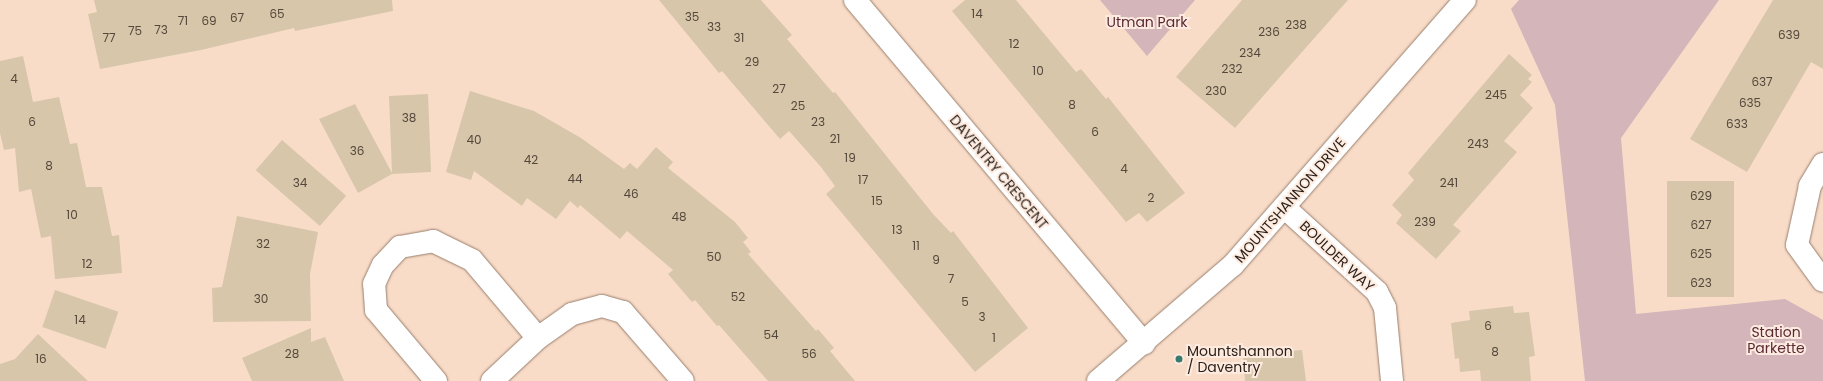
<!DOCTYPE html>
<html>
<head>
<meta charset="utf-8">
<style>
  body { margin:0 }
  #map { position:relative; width:1823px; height:381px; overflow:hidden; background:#f8dcc8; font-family:Poppins,sans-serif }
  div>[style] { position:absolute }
  .green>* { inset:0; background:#d3b5ba }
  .building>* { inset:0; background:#d7c6a9; transform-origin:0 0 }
  .roads { filter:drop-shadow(0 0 1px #987f6d) drop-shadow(0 0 1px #987f6d) }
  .minor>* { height:22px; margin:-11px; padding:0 11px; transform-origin:11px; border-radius:11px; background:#fff }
  .dots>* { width:11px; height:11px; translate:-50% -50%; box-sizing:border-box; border:2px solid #fdebe0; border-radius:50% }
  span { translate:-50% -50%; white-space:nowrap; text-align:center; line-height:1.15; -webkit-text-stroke:4px #fdebe0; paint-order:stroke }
  .number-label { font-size:12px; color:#54483c }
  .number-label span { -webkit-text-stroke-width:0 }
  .park-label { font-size:14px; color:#5b2935 }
  .street-label { font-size:14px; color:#291e17 }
  .poi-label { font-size:14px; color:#291e17 }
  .left { translate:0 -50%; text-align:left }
</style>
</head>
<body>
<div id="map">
  <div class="green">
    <i style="clip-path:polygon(1100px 0,1195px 0,1147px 56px)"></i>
    <i style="clip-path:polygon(1519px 0,1719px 0,1621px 138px,1636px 314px,1785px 299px,1823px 320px,1823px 381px,1585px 381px,1555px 105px,1511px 9px)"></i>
  </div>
  <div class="building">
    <i style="clip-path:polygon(94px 0,392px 0,393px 11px,295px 31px,294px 28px,201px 50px,100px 69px,88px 14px,97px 12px)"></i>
    <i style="clip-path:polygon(659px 0,761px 0,792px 35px,787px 39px,833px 93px,835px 92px,933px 214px,951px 233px,953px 231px,1028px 328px,975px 372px,826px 194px,835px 186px,821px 167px,789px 131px,780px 139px,722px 71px,719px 73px)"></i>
    <i style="clip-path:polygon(965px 0,1016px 0,1076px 72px,1081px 69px,1106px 99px,1108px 97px,1185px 193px,1147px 222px,1139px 213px,1126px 222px,952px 11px)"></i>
    <i style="clip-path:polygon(1242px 0,1348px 0,1235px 128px,1176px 77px)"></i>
    <i style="clip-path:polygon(1773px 0,1823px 0,1823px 69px,1811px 62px,1747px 172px,1690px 139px)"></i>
    <i style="clip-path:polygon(1509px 54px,1532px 75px,1528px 79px,1532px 82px,1520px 95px,1533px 108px,1504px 141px,1517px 152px,1453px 225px,1461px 231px,1436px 259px,1396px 223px,1402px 215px,1392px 205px,1414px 180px,1408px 173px)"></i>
    <i style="clip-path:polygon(23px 56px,33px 102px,59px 97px,70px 144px,77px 143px,86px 187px,102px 187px,112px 236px,119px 235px,122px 273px,55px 279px,51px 236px,41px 238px,31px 189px,19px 192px,15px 148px,4px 150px,0 133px,0 61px)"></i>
    <i style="clip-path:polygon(470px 91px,534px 111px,581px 138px,624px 169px,630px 163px,637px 169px,656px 147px,673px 162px,668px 168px,735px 222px,748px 238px,743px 242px,751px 252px,748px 254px,816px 331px,818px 329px,834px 348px,830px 351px,855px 381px,768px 381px,719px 325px,717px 326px,695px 300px,692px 302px,668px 274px,673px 270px,627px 231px,620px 239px,580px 205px,578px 208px,570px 201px,556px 219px,527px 198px,522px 206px,474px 171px,471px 180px,446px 172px)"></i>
    <i style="clip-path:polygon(428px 94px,431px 172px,392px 174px,358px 193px,319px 119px,355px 104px,392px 173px,389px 96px)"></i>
    <i style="left:282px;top:140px;width:85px;height:40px;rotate:41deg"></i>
    <i style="left:1734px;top:181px;width:116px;height:67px;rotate:90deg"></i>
    <i style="clip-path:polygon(237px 216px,318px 232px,310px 274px,311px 321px,213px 322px,212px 288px,222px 287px)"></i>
    <i style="left:55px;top:290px;width:67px;height:39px;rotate:19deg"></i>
    <i style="clip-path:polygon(1513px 306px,1514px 313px,1529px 312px,1535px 356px,1529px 357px,1531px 381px,1481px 381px,1480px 370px,1460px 372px,1459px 358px,1455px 359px,1451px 323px,1470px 320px,1469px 311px)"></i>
    <i style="clip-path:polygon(311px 328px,311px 342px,325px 337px,344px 381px,252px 381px,242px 358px)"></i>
    <i style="clip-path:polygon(38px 334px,88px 381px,0 381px,0 364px,15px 359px)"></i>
    <i style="clip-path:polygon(1302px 350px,1306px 381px,1245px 381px,1243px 355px)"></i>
  </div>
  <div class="roads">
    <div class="minor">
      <i style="left:855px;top:0;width:449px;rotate:49.9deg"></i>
      <i style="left:1823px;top:164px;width:26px;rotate:121deg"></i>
      <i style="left:1810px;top:186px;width:60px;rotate:102.4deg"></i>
      <i style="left:1797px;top:245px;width:44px;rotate:54.2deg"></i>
      <i style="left:1284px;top:207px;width:126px;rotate:42.4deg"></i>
      <i style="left:1377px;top:292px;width:18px;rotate:63deg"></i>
      <i style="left:1385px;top:308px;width:73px;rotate:84.5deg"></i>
      <i style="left:436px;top:381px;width:93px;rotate:-130.2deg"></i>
      <i style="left:376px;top:310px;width:26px;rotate:-94deg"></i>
      <i style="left:374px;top:284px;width:21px;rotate:-65deg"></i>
      <i style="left:383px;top:265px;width:25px;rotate:-47deg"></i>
      <i style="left:400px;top:247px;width:34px;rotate:-10deg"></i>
      <i style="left:433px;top:241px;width:43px;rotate:26deg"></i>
      <i style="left:472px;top:260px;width:102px;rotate:49.8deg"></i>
      <i style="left:492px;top:381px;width:63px;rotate:-43.1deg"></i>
      <i style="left:538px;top:338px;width:42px;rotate:-35.2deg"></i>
      <i style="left:572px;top:314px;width:31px;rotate:-15deg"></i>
      <i style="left:602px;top:306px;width:22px;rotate:16deg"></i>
      <i style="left:623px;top:312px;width:91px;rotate:49deg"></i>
      <i style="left:1098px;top:381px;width:178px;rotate:-40.7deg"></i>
      <i style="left:1233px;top:265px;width:352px;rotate:-48.8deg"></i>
    </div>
  </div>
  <div class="dots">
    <i style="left:1179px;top:359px;background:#387b6e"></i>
  </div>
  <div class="number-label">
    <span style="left:277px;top:14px">65</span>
    <span style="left:977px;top:14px">14</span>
    <span style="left:692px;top:17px">35</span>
    <span style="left:237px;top:18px">67</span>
    <span style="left:183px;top:21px">71</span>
    <span style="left:209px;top:21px">69</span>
    <span style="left:1296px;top:25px">238</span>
    <span style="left:714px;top:27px">33</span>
    <span style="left:161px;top:30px">73</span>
    <span style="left:135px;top:31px">75</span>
    <span style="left:1269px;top:32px">236</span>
    <span style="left:1789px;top:35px">639</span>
    <span style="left:109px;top:38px">77</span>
    <span style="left:739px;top:38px">31</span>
    <span style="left:1014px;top:44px">12</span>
    <span style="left:1250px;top:53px">234</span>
    <span style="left:752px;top:62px">29</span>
    <span style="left:1232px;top:69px">232</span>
    <span style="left:1038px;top:71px">10</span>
    <span style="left:14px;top:79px">4</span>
    <span style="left:1762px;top:82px">637</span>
    <span style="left:779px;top:89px">27</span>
    <span style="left:1216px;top:91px">230</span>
    <span style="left:1496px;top:95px">245</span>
    <span style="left:1750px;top:103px">635</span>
    <span style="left:1072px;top:105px">8</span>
    <span style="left:798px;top:106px">25</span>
    <span style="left:409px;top:118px">38</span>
    <span style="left:32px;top:122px">6</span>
    <span style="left:818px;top:122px">23</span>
    <span style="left:1737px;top:124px">633</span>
    <span style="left:1095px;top:132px">6</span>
    <span style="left:835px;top:139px">21</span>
    <span style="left:474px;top:140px">40</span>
    <span style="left:1478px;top:144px">243</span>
    <span style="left:357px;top:151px">36</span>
    <span style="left:850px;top:158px">19</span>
    <span style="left:531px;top:160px">42</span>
    <span style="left:49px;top:166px">8</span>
    <span style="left:1124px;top:169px">4</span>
    <span style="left:575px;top:179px">44</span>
    <span style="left:863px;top:180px">17</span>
    <span style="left:300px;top:183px">34</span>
    <span style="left:1449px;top:183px">241</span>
    <span style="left:631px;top:194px">46</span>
    <span style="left:1701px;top:196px">629</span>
    <span style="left:1151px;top:198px">2</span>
    <span style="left:877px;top:201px">15</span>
    <span style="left:72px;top:215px">10</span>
    <span style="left:679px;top:217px">48</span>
    <span style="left:1425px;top:222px">239</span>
    <span style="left:1701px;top:225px">627</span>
    <span style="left:897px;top:230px">13</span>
    <span style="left:263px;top:244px">32</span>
    <span style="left:916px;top:246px">11</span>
    <span style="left:1701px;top:254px">625</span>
    <span style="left:714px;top:257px">50</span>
    <span style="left:936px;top:260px">9</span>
    <span style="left:87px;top:264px">12</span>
    <span style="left:951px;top:279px">7</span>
    <span style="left:1701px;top:283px">623</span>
    <span style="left:738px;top:297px">52</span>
    <span style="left:261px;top:299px">30</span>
    <span style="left:965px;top:302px">5</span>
    <span style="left:982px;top:317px">3</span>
    <span style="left:80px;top:320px">14</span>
    <span style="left:1488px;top:326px">6</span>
    <span style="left:771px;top:335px">54</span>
    <span style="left:994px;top:338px">1</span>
    <span style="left:1495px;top:352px">8</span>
    <span style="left:292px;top:354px">28</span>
    <span style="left:809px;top:354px">56</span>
    <span style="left:41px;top:359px">16</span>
  </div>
  <div class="park-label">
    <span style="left:1147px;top:22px">Utman Park</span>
    <span style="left:1776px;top:340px">Station<br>Parkette</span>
  </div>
  <div class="street-label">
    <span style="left:999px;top:172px;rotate:50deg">DAVENTRY CRESCENT</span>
    <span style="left:1290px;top:200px;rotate:-49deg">MOUNTSHANNON DRIVE</span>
    <span style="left:1337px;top:256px;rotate:43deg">BOULDER WAY</span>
  </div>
  <div class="poi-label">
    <span class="left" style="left:1187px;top:359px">Mountshannon<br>/ Daventry</span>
  </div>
</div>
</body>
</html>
